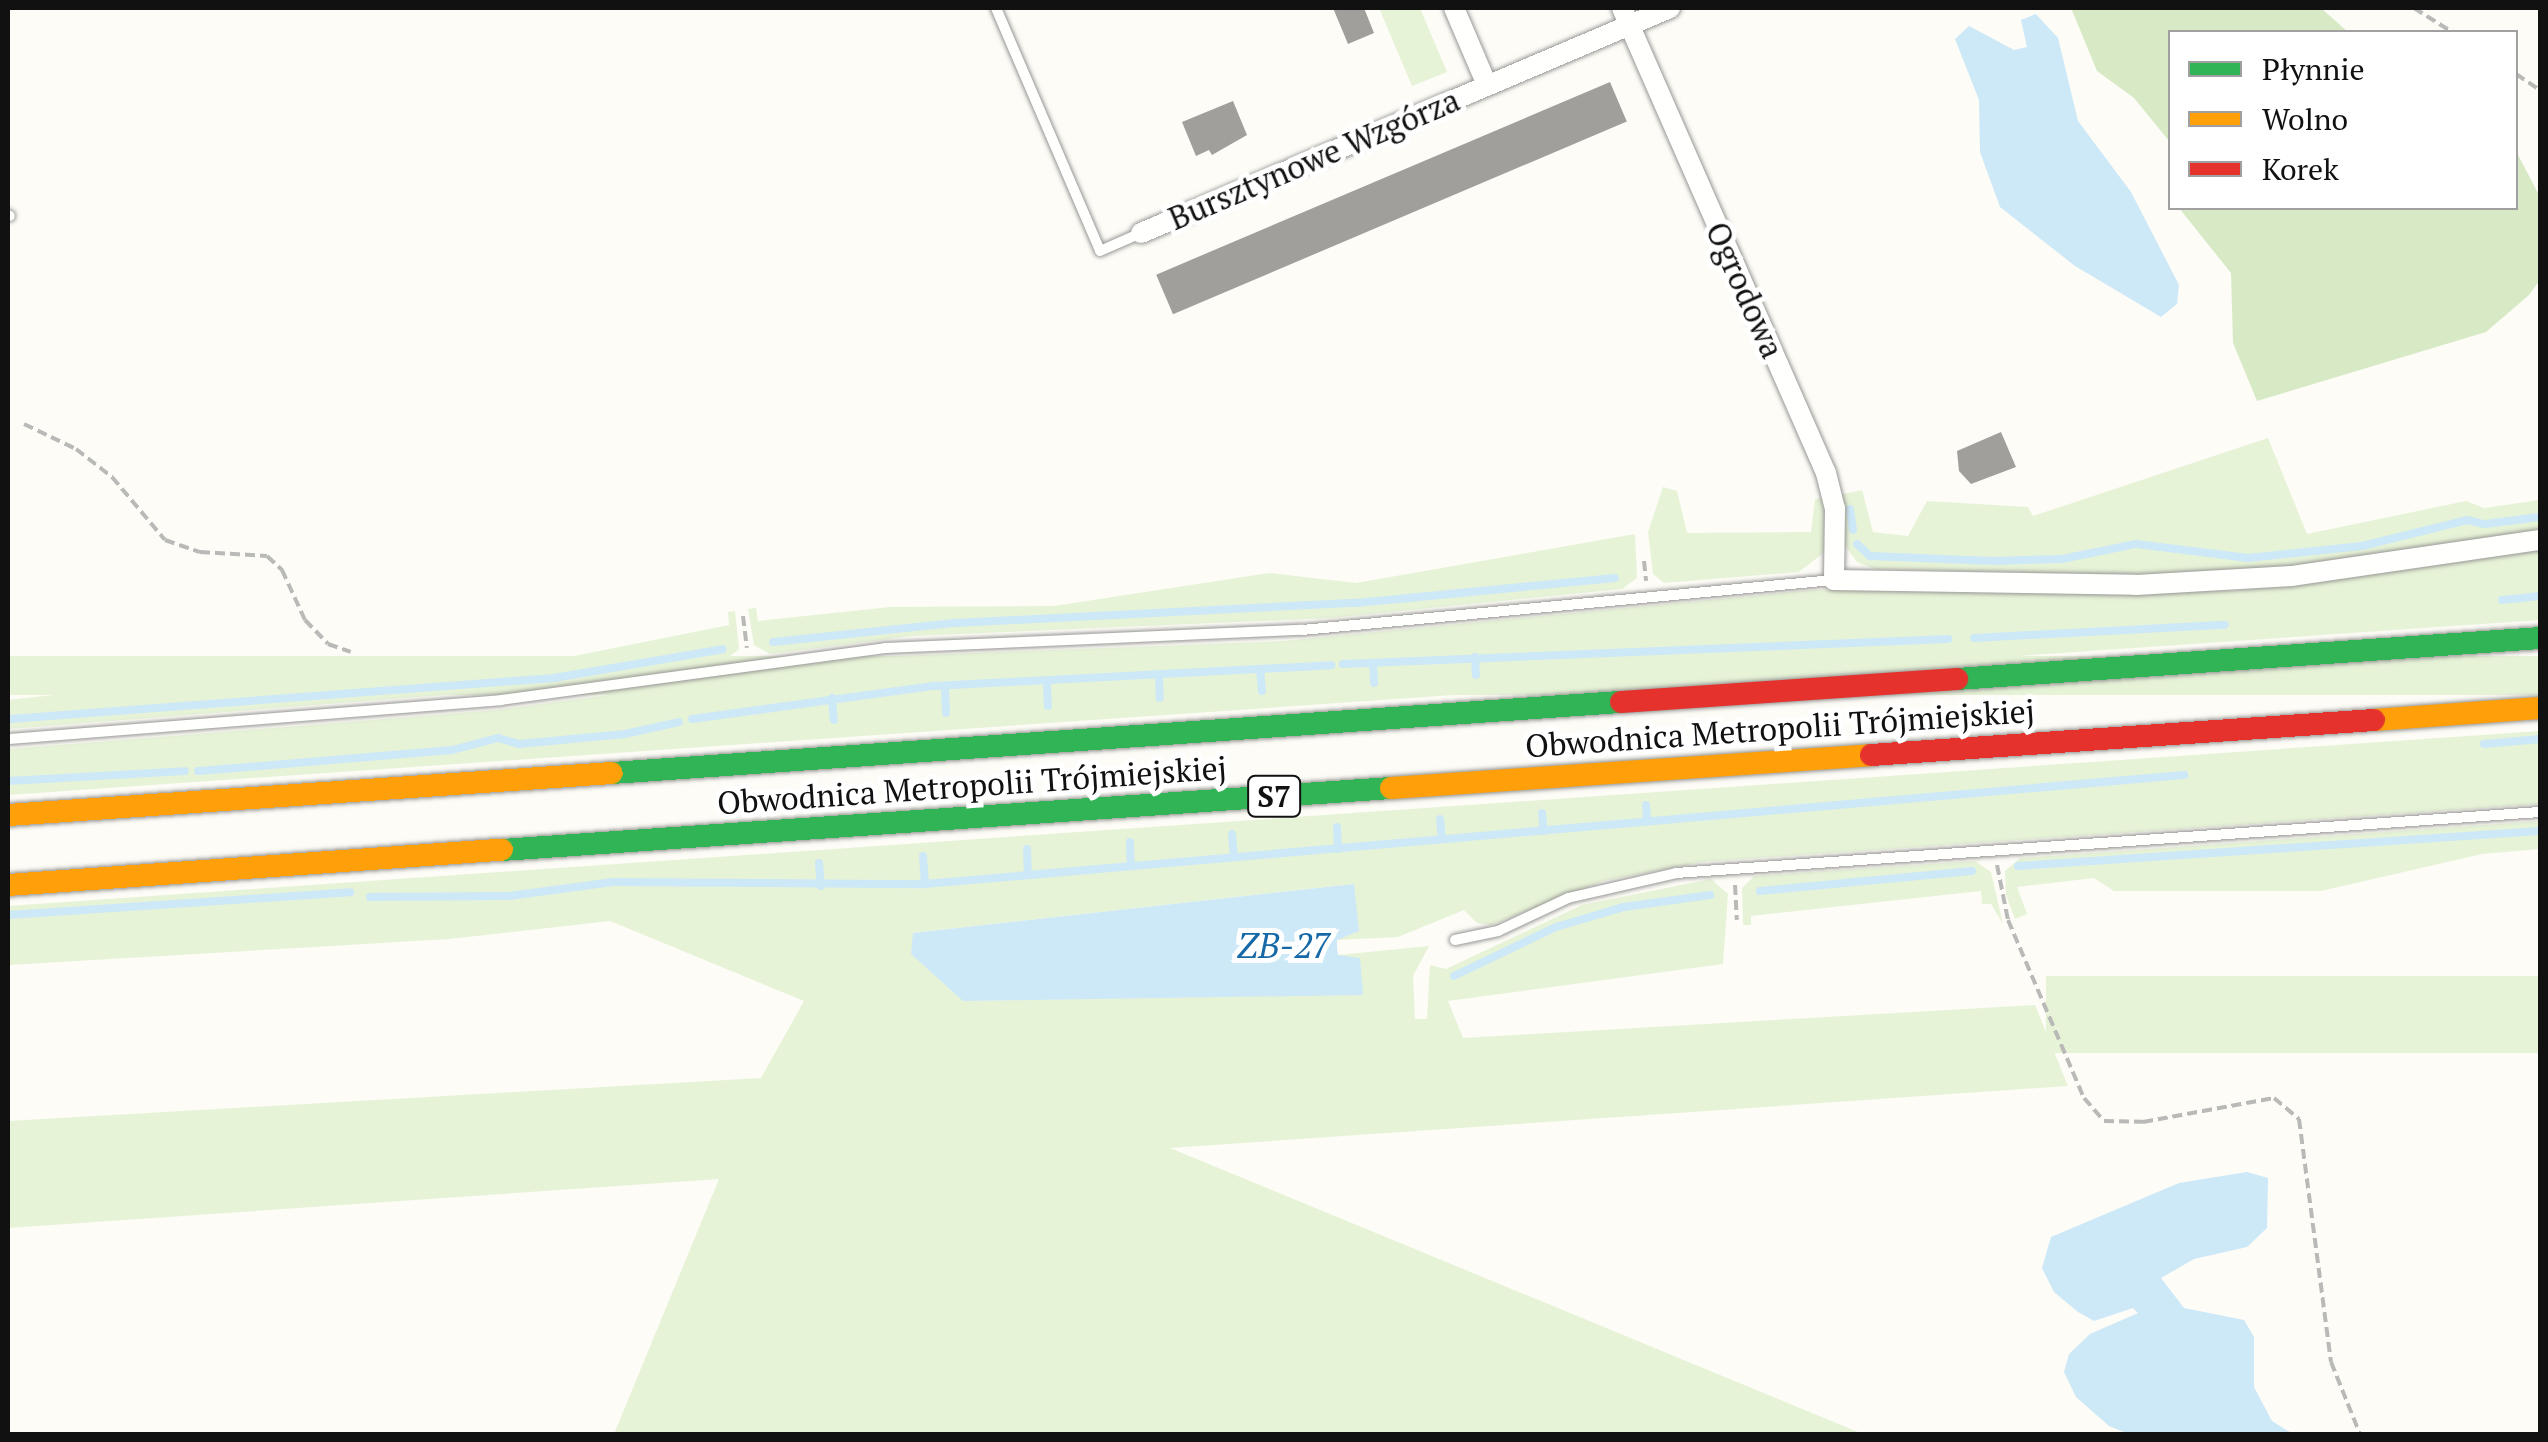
<!DOCTYPE html>
<html>
<head>
<meta charset="utf-8">
<style>
  body { margin:0 }
  #map { position:relative; width:2548px; height:1442px; overflow:hidden; background:#fdfcf7; font-family:"PT Serif",serif }
  div>[style] { position:absolute }
  .green>* { inset:0; background:#e7f3d7; transform-origin:0 0 }
  .forest>* { inset:0; background:#d8eac5 }
  .water>* { inset:0; background:#cde8f7 }
  .stream>* { height:8px; margin:-4px; padding:0 4px; transform-origin:4px; border-radius:4px; background:#cde8f7 }
  .building>* { inset:0; background:#a19f9c; transform-origin:0 0 }
  .path>* { height:4px; margin-top:-2px; transform-origin:0; background:repeating-linear-gradient(90deg,#b9b9b8 0 10px,transparent 0 15px) }
  .roads { filter:drop-shadow(0 0 2px #979795) drop-shadow(0 0 2px #979795) }
  .lane>* { height:10px; margin:-5px; padding:0 5px; transform-origin:5px; border-radius:5px; background:#fffffe }
  .street>* { height:20px; margin:-10px; padding:0 10px; transform-origin:10px; border-radius:10px; background:#fffffe }
  .fast>* { height:22px; margin:-11px; padding:0 11px; transform-origin:11px; border-radius:11px; background:#30b455 }
  .slow>* { height:22px; margin:-11px; padding:0 11px; transform-origin:11px; border-radius:11px; background:#ff9f0a }
  .jam>* { height:22px; margin:-11px; padding:0 11px; transform-origin:11px; border-radius:11px; background:#e5322d }
  span { translate:-50% -50%; white-space:nowrap; text-align:center; line-height:1.15; -webkit-text-stroke:10px #fff; paint-order:stroke }
  .shield-label span { padding:2px 8px; background:#fff; border:2px solid; border-radius:8px; -webkit-text-stroke-width:0 }
  .shield-label { font-size:30px; color:#111; font-weight:700 }
  .street-label { font-size:32px; color:#111 }
  .water-label { font-size:35px; color:#1768a6; font-style:italic }
  .frame { position:absolute; inset:0; border:10px solid #111; pointer-events:none }
  .legend { position:absolute; left:2168px; top:30px; width:350px; height:180px; box-sizing:border-box; background:#fff; border:2px solid #a0a0a0; margin:0; padding:12px 18px; list-style:none; font-size:30px; color:#111 }
  .legend li { display:flex; align-items:center; gap:20px; height:50px }
  .legend b { width:50px; border:2px solid #a0a0a0 }
</style>
</head>
<body>
<div id="map">
  <div class="green">
    <i style="clip-path:polygon(1379px 8px,1420px 8px,1447px 72px,1412px 86px)"></i>
    <i style="clip-path:polygon(2268px 438px,2307px 534px,2466px 501px,2484px 508px,2540px 500px,2540px 530px,2321px 564px,2140px 575px,1875px 569px,1857px 562px,1844px 544px,1839px 495px,1862px 490px,1873px 532px,1908px 536px,1927px 501px,2028px 507px,2033px 516px)"></i>
    <i style="clip-path:polygon(1663px 487px,1677px 491px,1687px 533px,1811px 532px,1815px 499px,1827px 497px,1826px 551px,1799px 572px,1664px 583px,1653px 574px,1648px 532px)"></i>
    <i style="clip-path:polygon(1635px 534px,1637px 578px,1622px 589px,1331px 618px,913px 636px,770px 654px,754px 645px,748px 609px,756px 608px,758px 621px,890px 607px,1054px 606px,1269px 573px,1356px 583px)"></i>
    <i style="clip-path:polygon(2540px 550px,2540px 620px,8px 795px,8px 749px,497px 710px,899px 656px,1283px 641px,1813px 590px,2235px 591px)"></i>
    <i style="clip-path:polygon(735px 611px,739px 649px,724px 661px,483px 692px,8px 729px,8px 700px,144px 685px,534px 664px,729px 625px,728px 612px)"></i>
    <i style="left:2540px;top:656px;width:39px;height:2538px;rotate:90deg"></i>
    <i style="clip-path:polygon(2540px 731px,2540px 804px,1702px 862px,1603px 881px,1491px 925px,1477px 923px,1464px 910px,1398px 937px,1337px 940px,1354px 884px,913px 933px,963px 1001px,1201px 997px,1338px 955px,1429px 946px,1413px 976px,1415px 1019px,1427px 1019px,1430px 965px,1446px 969px,1582px 905px,1711px 879px,1728px 894px,1723px 964px,1448px 1001px,1463px 1038px,2035px 1005px,2068px 1086px,1170px 1148px,1863px 1434px,614px 1434px,719px 1179px,8px 1228px,8px 1121px,761px 1078px,804px 1001px,610px 921px,449px 939px,8px 965px,8px 906px)"></i>
    <i style="clip-path:polygon(2540px 821px,2540px 849px,2482px 854px,2321px 891px,2114px 891px,2094px 878px,2017px 887px,2027px 914px,2015px 919px,2006px 895px,2005px 871px,2020px 858px)"></i>
    <i style="clip-path:polygon(1975px 861px,1991px 872px,2003px 924px,1991px 904px,1982px 904px,1981px 891px,1751px 916px,1751px 925px,1743px 925px,1742px 888px,1754px 876px)"></i>
    <i style="left:2540px;top:976px;width:77px;height:494px;rotate:90deg"></i>
  </div>
  <div class="forest">
    <i style="clip-path:polygon(2071px 8px,2321px 8px,2348px 32px,2170px 32px,2170px 196px,2169px 141px,2134px 98px,2097px 71px)"></i>
    <i style="clip-path:polygon(2516px 151px,2540px 197px,2540px 280px,2529px 295px,2486px 332px,2257px 401px,2233px 343px,2231px 273px,2179px 208px,2516px 208px)"></i>
  </div>
  <div class="water">
    <i style="clip-path:polygon(2036px 14px,2058px 38px,2078px 121px,2131px 192px,2179px 285px,2177px 304px,2161px 317px,2075px 266px,2000px 207px,1980px 152px,1979px 100px,1955px 39px,1969px 26px,2014px 50px,2027px 47px,2021px 20px)"></i>
    <i style="clip-path:polygon(1354px 884px,1359px 931px,1337px 940px,1337px 948px,1338px 955px,1360px 958px,1363px 995px,963px 1001px,911px 954px,913px 933px)"></i>
    <i style="clip-path:polygon(2247px 1172px,2268px 1178px,2267px 1228px,2247px 1247px,2194px 1259px,2161px 1278px,2184px 1308px,2244px 1320px,2254px 1337px,2254px 1387px,2272px 1421px,2293px 1434px,2129px 1434px,2109px 1426px,2076px 1397px,2064px 1372px,2069px 1354px,2090px 1334px,2138px 1313px,2133px 1308px,2094px 1321px,2078px 1312px,2054px 1292px,2042px 1268px,2051px 1237px,2179px 1183px)"></i>
  </div>
  <div class="stream">
    <i style="left:1850px;top:509px;width:21px;rotate:82deg"></i>
    <i style="left:1857px;top:544px;width:18px;rotate:43deg"></i>
    <i style="left:1870px;top:556px;width:123px;rotate:2.3deg"></i>
    <i style="left:1993px;top:561px;width:69px;rotate:-1.7deg"></i>
    <i style="left:2062px;top:559px;width:76px;rotate:-11.5deg"></i>
    <i style="left:2136px;top:544px;width:113px;rotate:7.1deg"></i>
    <i style="left:2248px;top:558px;width:115px;rotate:-6deg"></i>
    <i style="left:2362px;top:546px;width:108px;rotate:-13.9deg"></i>
    <i style="left:2467px;top:520px;width:18px;rotate:13deg"></i>
    <i style="left:2485px;top:524px;width:55px;rotate:-7.3deg"></i>
    <i style="left:2502px;top:600px;width:38px;rotate:-6deg"></i>
    <i style="left:1974px;top:638px;width:251px;rotate:-3deg"></i>
    <i style="left:773px;top:642px;width:183px;rotate:-6deg"></i>
    <i style="left:955px;top:623px;width:401px;rotate:-2.9deg"></i>
    <i style="left:1356px;top:603px;width:260px;rotate:-5.5deg"></i>
    <i style="left:1475px;top:657px;width:18px;rotate:87deg"></i>
    <i style="left:1373px;top:663px;width:20px;rotate:87deg"></i>
    <i style="left:1343px;top:664px;width:606px;rotate:-2.37deg"></i>
    <i style="left:1260px;top:669px;width:22px;rotate:85deg"></i>
    <i style="left:1159px;top:675px;width:23px;rotate:88deg"></i>
    <i style="left:1047px;top:681px;width:25px;rotate:88deg"></i>
    <i style="left:945px;top:686px;width:27px;rotate:88deg"></i>
    <i style="left:832px;top:698px;width:22px;rotate:85deg"></i>
    <i style="left:10px;top:719px;width:546px;rotate:-4.31deg"></i>
    <i style="left:554px;top:678px;width:171px;rotate:-9.7deg"></i>
    <i style="left:692px;top:719px;width:244px;rotate:-7.8deg"></i>
    <i style="left:934px;top:686px;width:398px;rotate:-3deg"></i>
    <i style="left:2484px;top:744px;width:56px;rotate:-5.1deg"></i>
    <i style="left:198px;top:771px;width:255px;rotate:-4.7deg"></i>
    <i style="left:452px;top:750px;width:48px;rotate:-14.6deg"></i>
    <i style="left:498px;top:738px;width:22px;rotate:16deg"></i>
    <i style="left:519px;top:744px;width:106px;rotate:-5.4deg"></i>
    <i style="left:625px;top:734px;width:55px;rotate:-12.5deg"></i>
    <i style="left:8px;top:781px;width:177px;rotate:-3.2deg"></i>
    <i style="left:1646px;top:805px;width:16px;rotate:86deg"></i>
    <i style="left:1542px;top:813px;width:18px;rotate:84deg"></i>
    <i style="left:1440px;top:819px;width:20px;rotate:84deg"></i>
    <i style="left:1337px;top:827px;width:22px;rotate:87deg"></i>
    <i style="left:1232px;top:834px;width:23px;rotate:85deg"></i>
    <i style="left:1130px;top:842px;width:24px;rotate:88deg"></i>
    <i style="left:1027px;top:849px;width:26px;rotate:88deg"></i>
    <i style="left:923px;top:856px;width:28px;rotate:86deg"></i>
    <i style="left:819px;top:863px;width:23px;rotate:85deg"></i>
    <i style="left:2018px;top:866px;width:523px;rotate:-3.84deg"></i>
    <i style="left:1760px;top:891px;width:213px;rotate:-5.4deg"></i>
    <i style="left:370px;top:897px;width:139px;rotate:-0.4deg"></i>
    <i style="left:509px;top:896px;width:105px;rotate:-7.7deg"></i>
    <i style="left:613px;top:882px;width:312px;rotate:0.4deg"></i>
    <i style="left:925px;top:884px;width:1264px;rotate:-4.95deg"></i>
    <i style="left:8px;top:915px;width:343px;rotate:-3.8deg"></i>
    <i style="left:1454px;top:976px;width:113px;rotate:-25.7deg"></i>
    <i style="left:1556px;top:927px;width:71px;rotate:-16.4deg"></i>
    <i style="left:1624px;top:907px;width:87px;rotate:-7.9deg"></i>
  </div>
  <div class="building">
    <i style="clip-path:polygon(1333px 8px,1364px 8px,1374px 33px,1348px 44px)"></i>
    <i style="left:1610px;top:82px;width:43px;height:493px;rotate:67deg"></i>
    <i style="clip-path:polygon(1233px 101px,1247px 135px,1212px 155px,1209px 150px,1196px 156px,1182px 122px)"></i>
    <i style="clip-path:polygon(2001px 432px,2016px 467px,1971px 484px,1959px 471px,1957px 451px)"></i>
  </div>
  <div class="path">
    <i style="left:2414px;top:8px;width:45px;rotate:32.3deg"></i>
    <i style="left:2516px;top:74px;width:29px;rotate:34deg"></i>
    <i style="left:24px;top:424px;width:58px;rotate:25.7deg"></i>
    <i style="left:76px;top:449px;width:46px;rotate:37.9deg"></i>
    <i style="left:112px;top:477px;width:82px;rotate:49.9deg"></i>
    <i style="left:165px;top:540px;width:37px;rotate:19deg"></i>
    <i style="left:200px;top:552px;width:67px;rotate:3.4deg"></i>
    <i style="left:267px;top:556px;width:21px;rotate:43deg"></i>
    <i style="left:282px;top:570px;width:55px;rotate:65.3deg"></i>
    <i style="left:305px;top:620px;width:33px;rotate:46deg"></i>
    <i style="left:328px;top:644px;width:24px;rotate:19deg"></i>
    <i style="left:1644px;top:561px;width:20px;rotate:84deg"></i>
    <i style="left:743px;top:616px;width:32px;rotate:83deg"></i>
    <i style="left:1997px;top:865px;width:56px;rotate:78.7deg"></i>
    <i style="left:2008px;top:920px;width:194px;rotate:66.9deg"></i>
    <i style="left:2084px;top:1098px;width:30px;rotate:49deg"></i>
    <i style="left:2104px;top:1121px;width:39px;rotate:1deg"></i>
    <i style="left:2143px;top:1122px;width:133px;rotate:-10.4deg"></i>
    <i style="left:2274px;top:1098px;width:33px;rotate:40deg"></i>
    <i style="left:2299px;top:1119px;width:245px;rotate:82.5deg"></i>
    <i style="left:2331px;top:1362px;width:78px;rotate:68.1deg"></i>
    <i style="left:1735px;top:885px;width:35px;rotate:87deg"></i>
  </div>
  <div class="roads">
    <div class="lane">
      <i style="left:996px;top:8px;width:264px;rotate:66.8deg"></i>
      <i style="left:1100px;top:251px;width:45px;rotate:-23.7deg"></i>
      <i style="left:8px;top:215px;width:2px;rotate:27deg"></i>
      <i style="left:8px;top:739px;width:495px;rotate:-4.5deg"></i>
      <i style="left:501px;top:700px;width:388px;rotate:-7.7deg"></i>
      <i style="left:885px;top:648px;width:417px;rotate:-2.5deg"></i>
      <i style="left:1302px;top:630px;width:533px;rotate:-5.38deg"></i>
      <i style="left:1455px;top:940px;width:44px;rotate:-11.8deg"></i>
      <i style="left:1498px;top:931px;width:77px;rotate:-25.2deg"></i>
      <i style="left:1568px;top:898px;width:111px;rotate:-13deg"></i>
      <i style="left:1676px;top:873px;width:866px;rotate:-4.04deg"></i>
    </div>
    <div class="street">
      <i style="left:1454px;top:8px;width:84px;rotate:66.8deg"></i>
      <i style="left:1622px;top:8px;width:508px;rotate:66.31deg"></i>
      <i style="left:1826px;top:473px;width:36px;rotate:76deg"></i>
      <i style="left:1835px;top:508px;width:72px;rotate:90.8deg"></i>
      <i style="left:1834px;top:580px;width:302px;rotate:0.9deg"></i>
      <i style="left:2136px;top:585px;width:156px;rotate:-3.3deg"></i>
      <i style="left:2292px;top:576px;width:251px;rotate:-8.3deg"></i>
      <i style="left:1141px;top:233px;width:575px;rotate:-23.04deg"></i>
    </div>
    <div class="fast">
      <i style="left:1957px;top:679px;width:584px;rotate:-4.02deg"></i>
      <i style="left:612px;top:773px;width:1011px;rotate:-4.03deg"></i>
      <i style="left:502px;top:850px;width:891px;rotate:-3.99deg"></i>
    </div>
    <div class="slow">
      <i style="left:2374px;top:720px;width:166px;rotate:-4.1deg"></i>
      <i style="left:1391px;top:788px;width:481px;rotate:-3.9deg"></i>
      <i style="left:8px;top:815px;width:605px;rotate:-3.98deg"></i>
      <i style="left:8px;top:885px;width:495px;rotate:-4.1deg"></i>
    </div>
    <div class="jam">
      <i style="left:1621px;top:702px;width:337px;rotate:-3.9deg"></i>
      <i style="left:1871px;top:755px;width:504px;rotate:-3.98deg"></i>
    </div>
  </div>
  <div class="shield-label">
    <span style="left:1274px;top:796px">S7</span>
  </div>
  <div class="street-label">
    <span style="left:1314px;top:159px;rotate:-23deg">Bursztynowe Wzgórza</span>
    <span style="left:1745px;top:290px;rotate:66deg">Ogrodowa</span>
    <span style="left:1780px;top:728px;rotate:-4deg">Obwodnica Metropolii Trójmiejskiej</span>
    <span style="left:972px;top:785px;rotate:-4deg">Obwodnica Metropolii Trójmiejskiej</span>
  </div>
  <div class="water-label">
    <span style="left:1284px;top:945px">ZB-27</span>
  </div>
  <div class="frame"></div>
  <ul class="legend">
  <li><b style="height:12px;background:#30b455"></b>Płynnie</li>
  <li><b style="height:12px;background:#ff9f0a"></b>Wolno</li>
  <li><b style="height:12px;background:#e5322d"></b>Korek</li>
  </ul>
</div>
</body>
</html>
